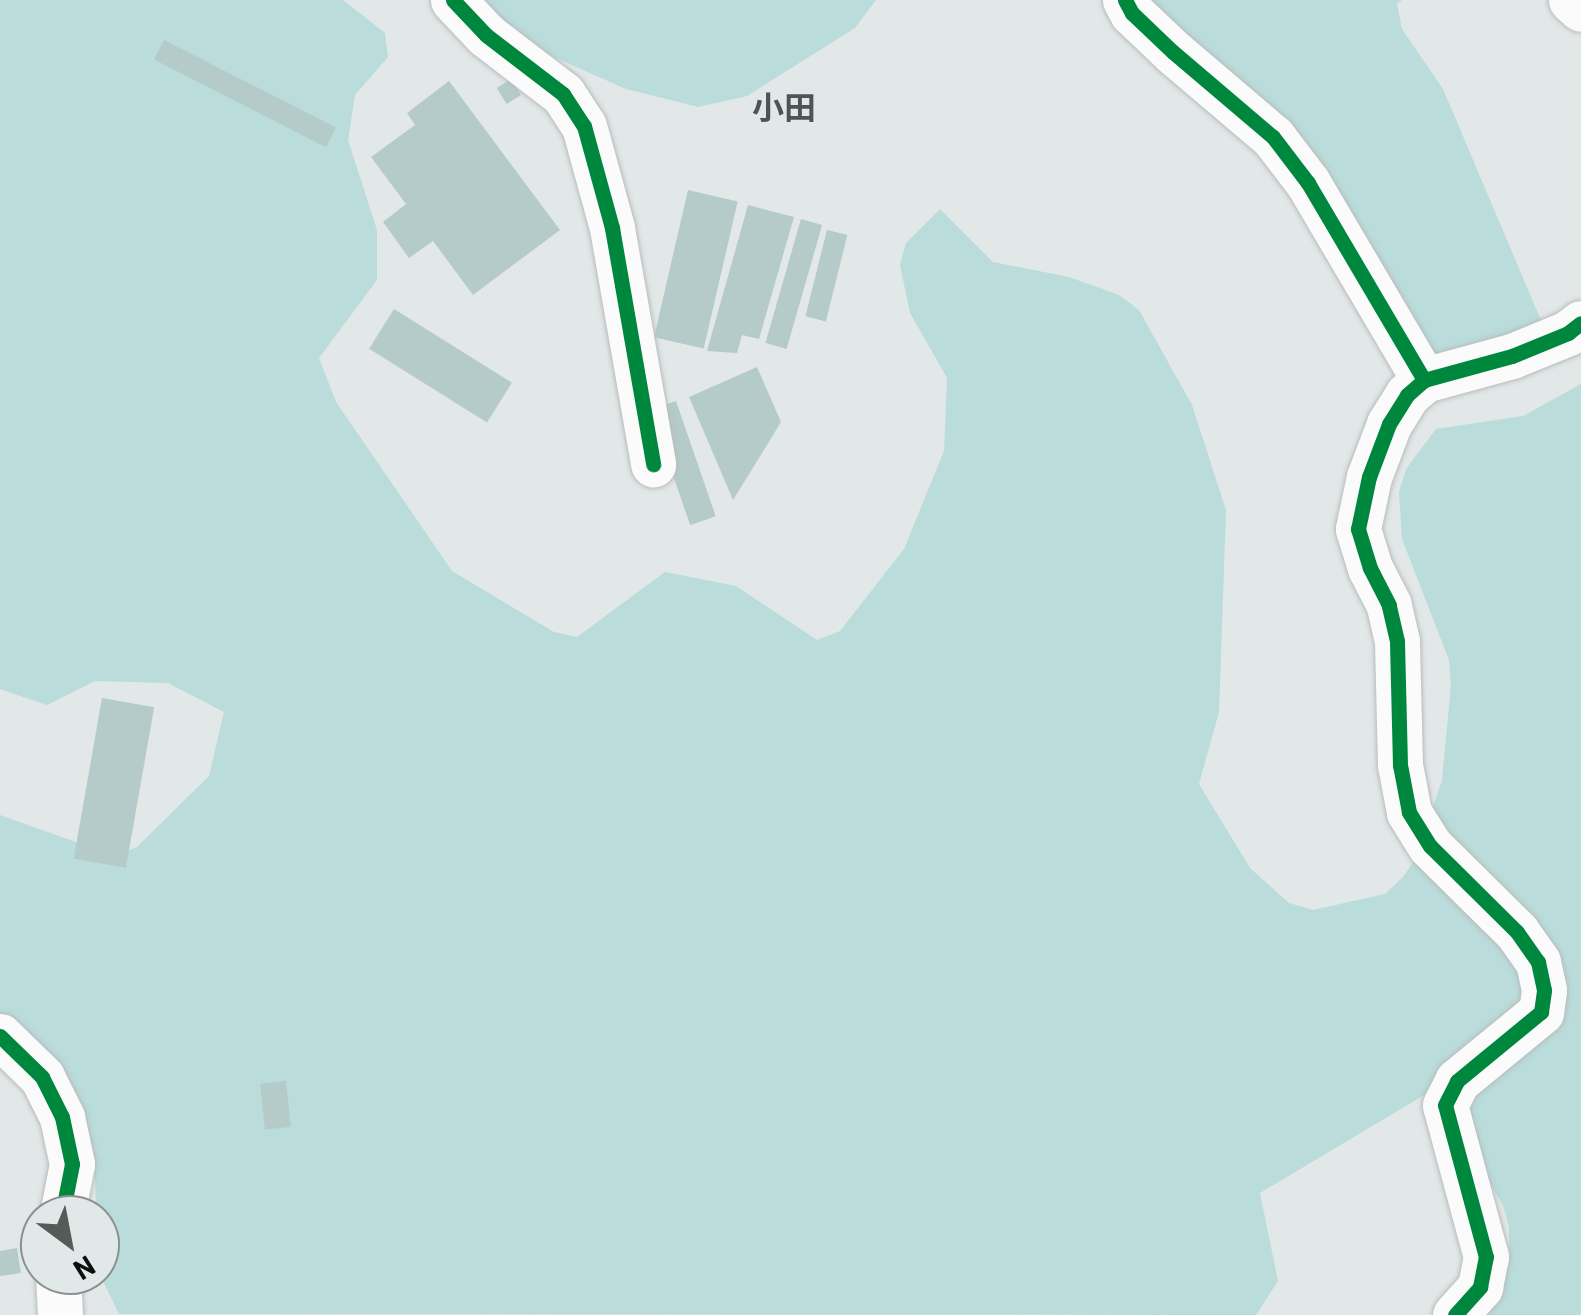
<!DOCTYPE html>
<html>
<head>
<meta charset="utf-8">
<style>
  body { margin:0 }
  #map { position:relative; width:1581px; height:1315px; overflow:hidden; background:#e2e7e7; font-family:Barlow,"Noto Sans JP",sans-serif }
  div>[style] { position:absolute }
  .green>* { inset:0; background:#badcdb }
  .building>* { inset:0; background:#b4cbca; transform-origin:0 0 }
  .roads { filter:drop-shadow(0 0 2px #b8bcbc) drop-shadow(0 0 2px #b8bcbc) }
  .minor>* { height:45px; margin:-22.5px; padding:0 22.5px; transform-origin:22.5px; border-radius:22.5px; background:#fbfbfb }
  .cycleway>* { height:15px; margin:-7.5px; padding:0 7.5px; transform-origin:7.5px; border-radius:7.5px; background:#00873e }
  span { translate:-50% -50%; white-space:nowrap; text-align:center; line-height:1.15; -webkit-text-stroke:9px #e0e9e8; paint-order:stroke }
  .quarter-label { font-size:32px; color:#4d5454; font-weight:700 }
  .north { position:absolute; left:20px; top:1195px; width:100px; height:100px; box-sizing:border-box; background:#e0e9e8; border:2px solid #8b9190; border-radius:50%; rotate:148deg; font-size:28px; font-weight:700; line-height:40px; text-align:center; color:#0b0e0d }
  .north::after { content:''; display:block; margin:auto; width:35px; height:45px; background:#565a59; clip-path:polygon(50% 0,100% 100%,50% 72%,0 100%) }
</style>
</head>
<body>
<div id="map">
  <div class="green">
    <i style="clip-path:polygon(0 0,343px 0,385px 33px,388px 57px,355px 95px,348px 140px,377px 230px,377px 280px,319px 358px,336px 402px,452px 571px,554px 632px,577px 637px,665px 572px,736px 586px,817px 640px,840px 631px,904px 549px,944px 451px,947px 378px,910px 313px,900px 265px,906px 243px,940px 209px,993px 262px,1069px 277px,1119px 295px,1139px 310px,1192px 405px,1226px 510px,1219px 712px,1199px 784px,1250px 868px,1289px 903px,1313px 910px,1385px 894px,1403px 877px,1416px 858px,1442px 780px,1451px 685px,1449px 660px,1402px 539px,1399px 492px,1406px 469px,1436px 429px,1523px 416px,1581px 384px,1581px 1315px,1485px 1315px,1509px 1265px,1509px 1227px,1503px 1205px,1431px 1091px,1260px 1193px,1278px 1281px,1256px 1315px,119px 1314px,100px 1275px,93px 1147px,8px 1029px,0 1026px,0 815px,115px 856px,137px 847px,209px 776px,224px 712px,168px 683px,95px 681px,47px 705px,0 689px)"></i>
    <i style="clip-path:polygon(467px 0,876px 0,855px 28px,747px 96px,698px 107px,626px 89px,497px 32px)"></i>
    <i style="clip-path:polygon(1152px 0,1402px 0,1397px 4px,1402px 29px,1443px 89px,1551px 344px,1429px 370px,1155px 22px)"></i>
  </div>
  <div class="building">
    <i style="left:164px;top:40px;width:193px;height:22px;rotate:27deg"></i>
    <i style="left:511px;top:79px;width:19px;height:17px;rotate:58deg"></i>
    <i style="clip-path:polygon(449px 81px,560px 230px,473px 295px,433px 241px,409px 258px,383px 222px,406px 204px,371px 157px,415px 125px,407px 113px)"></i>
    <i style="left:688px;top:190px;width:51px;height:151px;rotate:13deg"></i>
    <i style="clip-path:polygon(748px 205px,794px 217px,759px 339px,742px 335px,737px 353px,707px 351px)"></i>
    <i style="left:801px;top:219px;width:22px;height:129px;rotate:16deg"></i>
    <i style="left:827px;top:230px;width:21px;height:89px;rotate:14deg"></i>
    <i style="left:394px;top:309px;width:139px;height:47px;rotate:32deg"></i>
    <i style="clip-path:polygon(757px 367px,781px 422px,733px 500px,689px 397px)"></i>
    <i style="left:676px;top:401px;width:122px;height:27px;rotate:71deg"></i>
    <i style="left:102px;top:698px;width:53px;height:163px;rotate:10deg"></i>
    <i style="left:286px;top:1081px;width:46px;height:26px;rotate:84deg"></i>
    <i style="clip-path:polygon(17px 1248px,21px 1273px,0 1276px,0 1251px)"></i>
  </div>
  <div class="roads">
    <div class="minor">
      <i style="left:453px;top:0;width:48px;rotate:46.7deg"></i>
      <i style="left:486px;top:35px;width:97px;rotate:37.5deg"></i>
      <i style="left:563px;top:94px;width:38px;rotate:57deg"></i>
      <i style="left:584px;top:126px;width:106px;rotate:74.6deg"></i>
      <i style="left:612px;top:228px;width:240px;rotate:80.1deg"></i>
      <i style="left:1125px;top:0;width:15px;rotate:62deg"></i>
      <i style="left:1132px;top:13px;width:57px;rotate:43.6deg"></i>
      <i style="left:1173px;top:52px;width:131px;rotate:40.4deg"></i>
      <i style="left:1273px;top:137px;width:58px;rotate:52.7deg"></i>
      <i style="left:1308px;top:183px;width:229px;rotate:59.5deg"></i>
      <i style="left:1571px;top:0;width:13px;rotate:42deg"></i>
      <i style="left:0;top:1036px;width:59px;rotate:44.3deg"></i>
      <i style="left:42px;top:1077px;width:45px;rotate:63.4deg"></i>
      <i style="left:62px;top:1117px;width:48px;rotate:78deg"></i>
      <i style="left:72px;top:1164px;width:52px;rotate:101.1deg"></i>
      <i style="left:58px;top:1275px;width:40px;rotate:87.1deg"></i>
      <i style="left:1455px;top:1315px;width:38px;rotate:-48deg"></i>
      <i style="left:1480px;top:1287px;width:31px;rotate:-79deg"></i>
      <i style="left:1486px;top:1257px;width:157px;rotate:-105.1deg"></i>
      <i style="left:1445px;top:1105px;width:27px;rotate:-63deg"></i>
      <i style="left:1457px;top:1081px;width:109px;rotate:-39.4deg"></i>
      <i style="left:1541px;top:1012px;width:22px;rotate:-82deg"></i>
      <i style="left:1544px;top:990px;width:29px;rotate:-102deg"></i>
      <i style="left:1538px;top:962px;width:37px;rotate:-125deg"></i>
      <i style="left:1517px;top:932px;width:122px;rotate:-135.3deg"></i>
      <i style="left:1430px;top:846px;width:40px;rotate:-122deg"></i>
      <i style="left:1409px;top:812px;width:48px;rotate:-100.8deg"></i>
      <i style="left:1400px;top:765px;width:124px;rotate:-91.4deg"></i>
      <i style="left:1397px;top:641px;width:37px;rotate:-103deg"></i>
      <i style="left:1389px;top:605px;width:42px;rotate:-117.2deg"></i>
      <i style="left:1370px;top:568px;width:41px;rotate:-107.1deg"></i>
      <i style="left:1358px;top:529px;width:53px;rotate:-78.1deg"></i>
      <i style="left:1369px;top:477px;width:57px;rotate:-69.3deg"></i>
      <i style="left:1389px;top:424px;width:34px;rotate:-58deg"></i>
      <i style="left:1407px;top:395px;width:23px;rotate:-41deg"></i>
      <i style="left:1424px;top:380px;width:91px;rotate:-15.3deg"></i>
      <i style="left:1512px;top:356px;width:61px;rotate:-22.3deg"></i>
      <i style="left:1568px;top:333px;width:16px;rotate:-38deg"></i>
    </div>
  </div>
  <div class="cycleway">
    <i style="left:453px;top:0;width:48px;rotate:46.7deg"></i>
    <i style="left:486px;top:35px;width:97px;rotate:37.5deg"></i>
    <i style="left:563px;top:94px;width:38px;rotate:57deg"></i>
    <i style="left:584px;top:126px;width:106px;rotate:74.6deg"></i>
    <i style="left:612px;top:228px;width:240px;rotate:80.1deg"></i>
    <i style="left:1125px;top:0;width:15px;rotate:62deg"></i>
    <i style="left:1132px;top:13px;width:57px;rotate:43.6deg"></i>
    <i style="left:1173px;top:52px;width:131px;rotate:40.4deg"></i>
    <i style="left:1273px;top:137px;width:58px;rotate:52.7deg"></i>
    <i style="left:1308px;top:183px;width:229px;rotate:59.5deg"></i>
    <i style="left:0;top:1036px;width:59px;rotate:44.3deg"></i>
    <i style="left:42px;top:1077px;width:45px;rotate:63.4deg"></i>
    <i style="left:62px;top:1117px;width:48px;rotate:78deg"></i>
    <i style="left:72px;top:1164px;width:52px;rotate:101.1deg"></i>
    <i style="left:1455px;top:1315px;width:38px;rotate:-48deg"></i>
    <i style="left:1480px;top:1287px;width:31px;rotate:-79deg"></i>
    <i style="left:1486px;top:1257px;width:157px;rotate:-105.1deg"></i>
    <i style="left:1445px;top:1105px;width:27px;rotate:-63deg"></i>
    <i style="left:1457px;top:1081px;width:109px;rotate:-39.4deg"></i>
    <i style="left:1541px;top:1012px;width:22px;rotate:-82deg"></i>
    <i style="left:1544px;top:990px;width:29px;rotate:-102deg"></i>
    <i style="left:1538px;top:962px;width:37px;rotate:-125deg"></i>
    <i style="left:1517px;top:932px;width:122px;rotate:-135.3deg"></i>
    <i style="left:1430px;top:846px;width:40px;rotate:-122deg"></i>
    <i style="left:1409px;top:812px;width:48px;rotate:-100.8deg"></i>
    <i style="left:1400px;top:765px;width:124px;rotate:-91.4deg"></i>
    <i style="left:1397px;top:641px;width:37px;rotate:-103deg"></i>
    <i style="left:1389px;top:605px;width:42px;rotate:-117.2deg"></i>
    <i style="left:1370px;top:568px;width:41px;rotate:-107.1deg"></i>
    <i style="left:1358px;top:529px;width:53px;rotate:-78.1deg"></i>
    <i style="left:1369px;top:477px;width:57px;rotate:-69.3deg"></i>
    <i style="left:1389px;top:424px;width:34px;rotate:-58deg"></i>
    <i style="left:1407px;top:395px;width:23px;rotate:-41deg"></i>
    <i style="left:1424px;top:380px;width:91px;rotate:-15.3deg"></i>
    <i style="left:1512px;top:356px;width:61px;rotate:-22.3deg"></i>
    <i style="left:1568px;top:333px;width:16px;rotate:-38deg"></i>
  </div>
  <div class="quarter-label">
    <span style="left:784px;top:106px">小田</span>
  </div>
  <div class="north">N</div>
</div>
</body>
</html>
